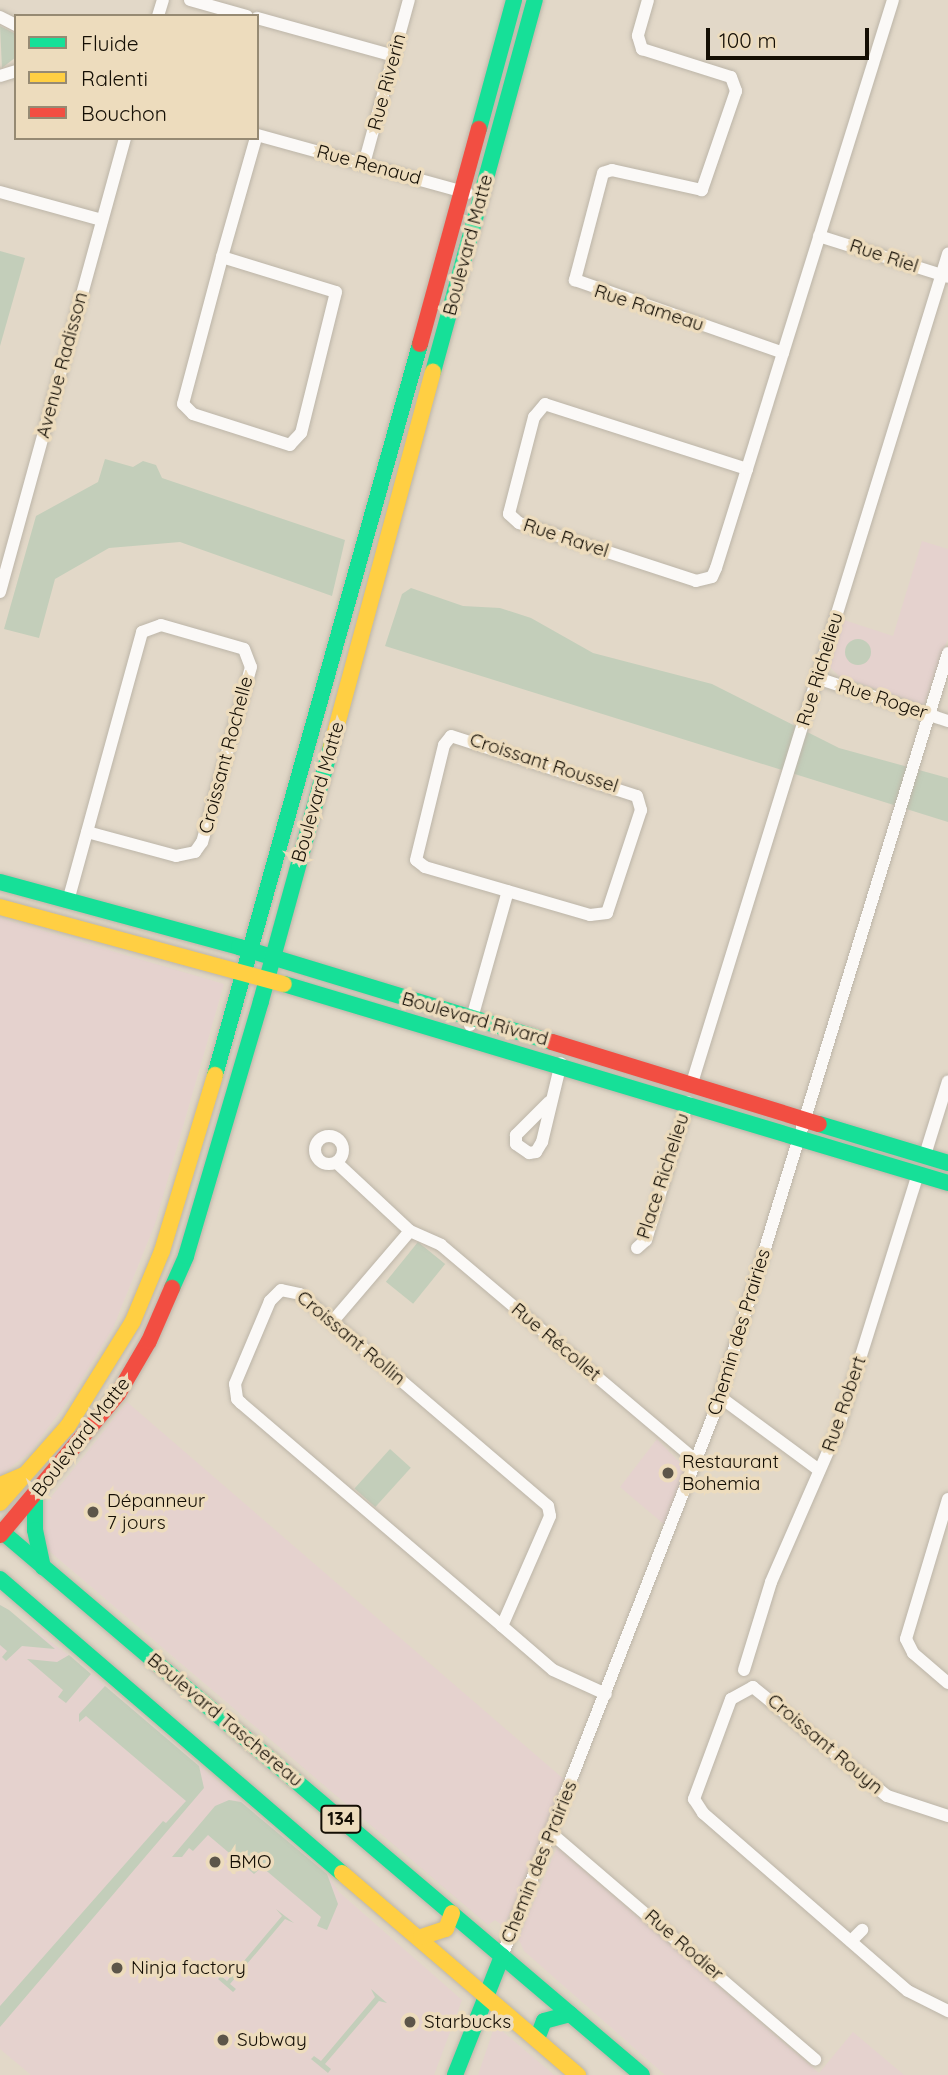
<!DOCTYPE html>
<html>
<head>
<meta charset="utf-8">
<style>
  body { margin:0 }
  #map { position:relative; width:948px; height:2075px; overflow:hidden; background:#e2d8c8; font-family:Quicksand,sans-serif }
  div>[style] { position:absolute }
  .commercial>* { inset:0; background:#e5d2ce }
  .green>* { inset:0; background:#c3ceba; transform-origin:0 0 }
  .round { border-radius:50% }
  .roads { filter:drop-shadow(0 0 2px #bcb5a8) drop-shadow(0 0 2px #bcb5a8) }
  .street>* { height:12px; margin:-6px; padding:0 6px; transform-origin:6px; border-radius:6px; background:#fbf9f7 }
  .street>.ring { margin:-6px; padding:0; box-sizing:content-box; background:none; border:12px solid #fbf9f7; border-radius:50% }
  .fast>* { height:16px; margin:-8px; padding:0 8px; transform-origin:8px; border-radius:8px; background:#16e098 }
  .slow>* { height:16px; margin:-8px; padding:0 8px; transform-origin:8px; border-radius:8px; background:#ffcf43 }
  .jam>* { height:16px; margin:-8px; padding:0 8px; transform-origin:8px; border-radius:8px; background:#f24e42 }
  .dots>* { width:19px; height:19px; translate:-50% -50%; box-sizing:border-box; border:4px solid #eddcbd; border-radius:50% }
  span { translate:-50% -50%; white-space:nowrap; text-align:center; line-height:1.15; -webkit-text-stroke:7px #eddcbd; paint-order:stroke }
  .shield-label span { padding:2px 5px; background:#eddcbd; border:2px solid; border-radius:5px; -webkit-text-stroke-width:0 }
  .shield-label { font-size:18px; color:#140e04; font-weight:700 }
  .street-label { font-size:19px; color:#140e04 }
  .poi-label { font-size:19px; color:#140e04 }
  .left { translate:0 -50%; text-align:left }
  .legend { position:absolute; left:14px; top:14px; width:245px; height:126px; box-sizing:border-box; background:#eddcbd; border:2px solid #968a73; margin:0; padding:9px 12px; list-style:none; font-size:21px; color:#140e04 }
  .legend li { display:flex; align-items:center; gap:14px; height:35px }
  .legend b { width:35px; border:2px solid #968a73 }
  .scale { position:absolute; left:706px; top:28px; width:163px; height:32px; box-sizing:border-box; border:4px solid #140e04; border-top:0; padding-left:9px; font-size:21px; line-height:24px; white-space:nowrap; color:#140e04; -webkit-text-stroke:5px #eddcbd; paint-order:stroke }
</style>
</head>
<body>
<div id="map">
  <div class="commercial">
    <i style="clip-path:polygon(922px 541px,948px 549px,948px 638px,924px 705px,839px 676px,829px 666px,841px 619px,893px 636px)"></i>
    <i style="clip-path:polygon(0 918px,224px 984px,155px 1224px,113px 1328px,69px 1400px,30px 1452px,0 1476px)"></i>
    <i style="clip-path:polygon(127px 1402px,566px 1781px,513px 1911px,502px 1925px,495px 1920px,488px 1925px,48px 1550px,40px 1519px,43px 1507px)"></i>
    <i style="clip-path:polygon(657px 1439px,687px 1470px,666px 1526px,620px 1487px)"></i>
    <i style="clip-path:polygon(0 1605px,69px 1655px,327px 1874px,339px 1892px,462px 2000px,434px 2075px,31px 2075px,0 2049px)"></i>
    <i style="clip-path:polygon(557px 1847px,819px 2073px,853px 2032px,904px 2075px,665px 2075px,524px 1951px,519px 1940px,522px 1930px)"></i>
    <i style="clip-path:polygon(495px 2025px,554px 2075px,478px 2075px)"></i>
  </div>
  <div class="green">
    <i style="clip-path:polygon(0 26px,16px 34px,16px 57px,2px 68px)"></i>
    <i style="clip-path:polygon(0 251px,25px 258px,0 346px)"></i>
    <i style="clip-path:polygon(105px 459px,133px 467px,143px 461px,156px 465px,162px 478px,345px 540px,332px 596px,180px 542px,109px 548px,55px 579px,39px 638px,4px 629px,36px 516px,98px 482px)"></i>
    <i style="clip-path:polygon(411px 588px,463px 606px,500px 608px,531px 618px,593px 653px,712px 684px,839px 748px,948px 778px,948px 822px,385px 646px,402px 594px)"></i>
    <i class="round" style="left:845px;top:639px;width:26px;height:26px"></i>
    <i style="left:418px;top:1242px;width:35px;height:51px;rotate:39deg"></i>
    <i style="left:390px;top:1449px;width:28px;height:53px;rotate:42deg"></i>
    <i style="clip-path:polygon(0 1605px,9px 1610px,55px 1649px,22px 1646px,6px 1661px,2px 1657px,7px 1651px,0 1645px)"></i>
    <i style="clip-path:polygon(69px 1655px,91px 1674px,66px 1703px,58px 1697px,63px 1690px,27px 1659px,57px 1662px)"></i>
    <i style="clip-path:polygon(105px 1686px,199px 1766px,204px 1788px,0 2027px,0 2006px,163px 1821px,166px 1823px,186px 1801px,86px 1716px,79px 1722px,79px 1714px)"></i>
    <i style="clip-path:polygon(229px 1800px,241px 1802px,327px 1874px,338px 1904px,327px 1930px,317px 1926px,321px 1917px,262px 1867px,254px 1874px,208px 1835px,193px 1851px,189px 1848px,182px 1857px,172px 1857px,215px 1806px)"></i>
    <i style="clip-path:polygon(276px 1909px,294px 1923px,285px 1919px,230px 1984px,236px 1989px,233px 1992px,218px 1979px,221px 1976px,227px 1981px,282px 1916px)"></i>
    <i style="clip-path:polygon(371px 1989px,387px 2003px,379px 2001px,325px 2064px,331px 2069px,328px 2073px,311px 2059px,314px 2056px,321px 2061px,375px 1997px)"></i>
  </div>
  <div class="roads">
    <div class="street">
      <i style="left:190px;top:0;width:59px;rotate:15.7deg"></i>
      <i style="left:648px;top:0;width:37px;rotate:106deg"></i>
      <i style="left:638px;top:36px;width:14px;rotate:73deg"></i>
      <i style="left:642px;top:49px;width:93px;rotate:17.5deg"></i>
      <i style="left:731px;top:77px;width:15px;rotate:70deg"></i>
      <i style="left:736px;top:91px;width:105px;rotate:109deg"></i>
      <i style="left:702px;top:190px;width:92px;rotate:-167.5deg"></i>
      <i style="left:612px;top:170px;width:9px;rotate:162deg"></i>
      <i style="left:603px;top:173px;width:111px;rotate:104.7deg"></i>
      <i style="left:575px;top:280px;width:220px;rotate:19.3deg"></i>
      <i style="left:158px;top:16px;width:17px;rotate:-73deg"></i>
      <i style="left:0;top:17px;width:18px;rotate:27deg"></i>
      <i style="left:257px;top:18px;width:142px;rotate:15.5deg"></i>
      <i style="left:0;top:76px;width:17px;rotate:-17deg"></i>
      <i style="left:257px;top:135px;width:218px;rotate:15.4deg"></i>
      <i style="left:364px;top:164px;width:170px;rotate:-74.7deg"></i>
      <i style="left:0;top:192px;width:106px;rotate:15.4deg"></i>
      <i style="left:819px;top:236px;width:135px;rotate:17.6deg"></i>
      <i style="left:222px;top:257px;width:119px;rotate:17.1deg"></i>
      <i style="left:336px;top:292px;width:145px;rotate:103.9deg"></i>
      <i style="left:301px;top:433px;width:16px;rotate:133deg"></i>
      <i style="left:290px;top:445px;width:102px;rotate:-162.3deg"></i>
      <i style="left:193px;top:414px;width:14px;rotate:-135deg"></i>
      <i style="left:183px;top:404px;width:152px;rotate:-75.1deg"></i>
      <i style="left:222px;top:257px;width:124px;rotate:-74.1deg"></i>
      <i style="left:747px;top:469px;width:212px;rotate:-162.2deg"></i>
      <i style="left:545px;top:404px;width:17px;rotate:130deg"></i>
      <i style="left:534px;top:417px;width:100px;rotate:104.5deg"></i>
      <i style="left:509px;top:514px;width:13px;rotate:42deg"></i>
      <i style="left:519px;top:523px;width:186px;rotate:18.1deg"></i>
      <i style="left:696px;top:581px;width:16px;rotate:-14deg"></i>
      <i style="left:712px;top:577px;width:10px;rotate:-66deg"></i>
      <i style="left:716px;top:568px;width:104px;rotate:-72.6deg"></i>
      <i style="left:747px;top:469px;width:121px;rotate:-72.8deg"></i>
      <i style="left:783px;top:353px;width:370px;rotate:-72.7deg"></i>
      <i style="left:0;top:592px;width:471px;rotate:-74.6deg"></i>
      <i style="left:817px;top:678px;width:138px;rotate:18.2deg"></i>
      <i style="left:451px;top:736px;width:195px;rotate:17.9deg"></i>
      <i style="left:637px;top:796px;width:15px;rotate:74deg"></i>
      <i style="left:641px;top:810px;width:108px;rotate:108.3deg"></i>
      <i style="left:607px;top:913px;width:17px;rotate:173deg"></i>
      <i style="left:590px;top:915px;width:172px;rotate:-163.8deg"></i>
      <i style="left:425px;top:867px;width:11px;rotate:-142deg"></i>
      <i style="left:416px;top:860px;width:118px;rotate:-76.3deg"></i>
      <i style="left:444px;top:745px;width:11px;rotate:-52deg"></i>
      <i style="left:68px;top:901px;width:279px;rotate:-74.6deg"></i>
      <i style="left:142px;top:632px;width:20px;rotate:-20deg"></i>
      <i style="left:161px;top:625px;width:86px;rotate:16.1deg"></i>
      <i style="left:244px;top:649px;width:19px;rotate:69deg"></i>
      <i style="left:251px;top:667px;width:182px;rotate:105.6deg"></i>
      <i style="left:202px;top:842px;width:12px;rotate:125deg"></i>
      <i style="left:195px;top:852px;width:19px;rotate:168deg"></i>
      <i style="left:176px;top:856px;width:92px;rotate:-164.9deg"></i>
      <i style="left:470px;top:1025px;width:139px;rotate:-74.2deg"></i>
      <i style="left:692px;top:1083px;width:868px;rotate:-72.84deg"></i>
      <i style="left:549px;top:1102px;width:47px;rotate:135deg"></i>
      <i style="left:516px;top:1135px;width:9px;rotate:90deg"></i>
      <i style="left:516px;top:1144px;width:16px;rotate:35deg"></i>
      <i style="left:529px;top:1153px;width:7px;rotate:-8deg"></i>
      <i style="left:536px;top:1152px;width:12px;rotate:-59deg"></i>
      <i style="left:542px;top:1142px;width:81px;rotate:-76.5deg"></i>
      <i class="ring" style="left:315px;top:1136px;width:16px;height:16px"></i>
      <i style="left:925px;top:1155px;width:77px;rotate:-72.7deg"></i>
      <i style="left:337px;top:1163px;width:100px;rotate:43deg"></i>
      <i style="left:410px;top:1231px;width:34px;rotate:24deg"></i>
      <i style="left:441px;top:1245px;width:335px;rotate:40.2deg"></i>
      <i style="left:637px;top:1248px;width:12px;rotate:-42deg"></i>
      <i style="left:646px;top:1240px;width:144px;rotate:-73.1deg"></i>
      <i style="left:333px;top:1321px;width:118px;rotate:-49.5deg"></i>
      <i style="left:720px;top:1397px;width:123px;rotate:36.4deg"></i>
      <i style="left:948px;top:1499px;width:146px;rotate:106.7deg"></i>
      <i style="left:906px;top:1639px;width:16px;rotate:63deg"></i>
      <i style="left:913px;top:1653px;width:46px;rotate:40.6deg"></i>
      <i style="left:502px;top:1626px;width:120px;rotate:-66.4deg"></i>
      <i style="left:550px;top:1516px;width:10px;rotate:-101deg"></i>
      <i style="left:548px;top:1506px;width:326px;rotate:-139.5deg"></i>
      <i style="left:300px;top:1294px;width:19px;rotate:-168deg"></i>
      <i style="left:281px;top:1290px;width:16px;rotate:135deg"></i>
      <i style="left:270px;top:1301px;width:90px;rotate:112.9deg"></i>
      <i style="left:235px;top:1384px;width:15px;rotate:82deg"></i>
      <i style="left:237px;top:1399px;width:6px;rotate:45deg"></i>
      <i style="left:241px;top:1403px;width:343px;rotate:40.5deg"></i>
      <i style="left:502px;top:1626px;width:67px;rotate:40.8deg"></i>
      <i style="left:553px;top:1670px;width:58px;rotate:24.4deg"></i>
      <i style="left:744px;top:1670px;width:92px;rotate:-72.9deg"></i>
      <i style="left:771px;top:1582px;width:167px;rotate:-66.4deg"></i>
      <i style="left:838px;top:1429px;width:268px;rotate:-72.6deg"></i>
      <i style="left:948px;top:1816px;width:64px;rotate:-161.8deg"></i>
      <i style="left:887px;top:1796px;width:173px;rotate:-140.9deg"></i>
      <i style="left:753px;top:1687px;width:25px;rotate:151deg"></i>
      <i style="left:731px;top:1699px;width:107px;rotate:110.3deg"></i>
      <i style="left:694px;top:1799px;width:17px;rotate:57deg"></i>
      <i style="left:703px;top:1813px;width:271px;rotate:41deg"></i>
      <i style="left:908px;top:1991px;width:45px;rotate:26.6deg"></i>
      <i style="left:551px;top:1833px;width:348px;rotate:40.6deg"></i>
      <i style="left:851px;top:1941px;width:16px;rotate:-45deg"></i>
      <i style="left:502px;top:1956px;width:585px;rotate:-68.65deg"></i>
      <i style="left:715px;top:1411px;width:793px;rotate:-72.91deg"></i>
    </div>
    <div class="fast">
      <i style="left:479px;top:129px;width:134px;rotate:-74.8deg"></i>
      <i style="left:433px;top:372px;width:386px;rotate:-74.7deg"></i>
      <i style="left:0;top:882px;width:248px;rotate:15.2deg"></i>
      <i style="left:239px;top:947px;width:327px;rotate:16.9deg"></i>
      <i style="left:284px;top:984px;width:693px;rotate:16.68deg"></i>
      <i style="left:215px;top:1075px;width:759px;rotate:-74.33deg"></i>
      <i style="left:819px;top:1124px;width:135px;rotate:16.8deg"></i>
      <i style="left:172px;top:1288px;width:35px;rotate:-66deg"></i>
      <i style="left:186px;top:1256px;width:266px;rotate:-73.6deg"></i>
      <i style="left:261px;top:1001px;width:263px;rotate:-74.6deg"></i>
      <i style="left:35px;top:1497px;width:33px;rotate:90deg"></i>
      <i style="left:35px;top:1530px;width:38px;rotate:78deg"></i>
      <i style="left:0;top:1530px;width:842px;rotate:40.33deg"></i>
      <i style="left:0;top:1579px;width:451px;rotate:40.7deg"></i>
      <i style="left:537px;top:2039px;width:19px;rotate:-69deg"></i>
      <i style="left:544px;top:2021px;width:27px;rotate:-15deg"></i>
      <i style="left:455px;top:2075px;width:128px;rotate:-68.4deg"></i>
    </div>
    <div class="slow">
      <i style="left:331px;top:747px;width:389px;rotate:-74.8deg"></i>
      <i style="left:0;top:907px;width:294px;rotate:15.2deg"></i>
      <i style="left:0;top:1485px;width:26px;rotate:-23deg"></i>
      <i style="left:0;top:1503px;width:103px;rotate:-48.6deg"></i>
      <i style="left:68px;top:1426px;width:123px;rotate:-58.2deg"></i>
      <i style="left:133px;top:1321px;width:76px;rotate:-67.5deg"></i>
      <i style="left:162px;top:1251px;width:184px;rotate:-73.2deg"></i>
      <i style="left:342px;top:1873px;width:311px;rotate:40.6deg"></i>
      <i style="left:421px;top:1937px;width:26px;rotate:-18deg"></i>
      <i style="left:446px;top:1929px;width:17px;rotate:-69deg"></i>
    </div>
    <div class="jam">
      <i style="left:420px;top:344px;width:223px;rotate:-74.7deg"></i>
      <i style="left:552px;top:1042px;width:279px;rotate:17.1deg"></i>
      <i style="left:0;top:1535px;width:184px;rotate:-50.1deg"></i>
      <i style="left:118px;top:1394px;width:61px;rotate:-59.7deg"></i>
      <i style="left:149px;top:1341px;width:58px;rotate:-66.5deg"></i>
    </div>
  </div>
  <div class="dots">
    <i style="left:668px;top:1473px;background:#5c5549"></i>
    <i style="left:93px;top:1512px;background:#5c5549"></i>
    <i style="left:215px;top:1862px;background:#5c5549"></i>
    <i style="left:117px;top:1968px;background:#5c5549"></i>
    <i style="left:410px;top:2022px;background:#5c5549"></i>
    <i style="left:223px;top:2040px;background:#5c5549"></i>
  </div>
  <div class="shield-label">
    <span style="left:341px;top:1819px">134</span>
  </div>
  <div class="street-label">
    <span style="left:387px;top:82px;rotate:-75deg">Rue Riverin</span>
    <span style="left:369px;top:165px;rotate:15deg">Rue Renaud</span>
    <span style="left:468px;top:245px;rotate:-75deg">Boulevard Matte</span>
    <span style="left:884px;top:256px;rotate:18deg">Rue Riel</span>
    <span style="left:649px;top:308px;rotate:18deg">Rue Rameau</span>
    <span style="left:62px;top:365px;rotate:-75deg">Avenue Radisson</span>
    <span style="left:566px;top:538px;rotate:18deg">Rue Ravel</span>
    <span style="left:820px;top:669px;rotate:-73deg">Rue Richelieu</span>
    <span style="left:883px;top:699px;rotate:18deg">Rue Roger</span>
    <span style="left:226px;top:755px;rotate:-75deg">Croissant Rochelle</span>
    <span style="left:544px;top:763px;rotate:18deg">Croissant Roussel</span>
    <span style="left:318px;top:792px;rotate:-74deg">Boulevard Matte</span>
    <span style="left:475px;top:1019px;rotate:16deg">Boulevard Rivard</span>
    <span style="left:663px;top:1176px;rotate:-72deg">Place Richelieu</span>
    <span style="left:739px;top:1332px;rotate:-73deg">Chemin des Prairies</span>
    <span style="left:351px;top:1338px;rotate:40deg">Croissant Rollin</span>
    <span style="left:556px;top:1342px;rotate:40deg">Rue Récollet</span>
    <span style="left:844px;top:1404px;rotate:-71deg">Rue Robert</span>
    <span style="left:81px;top:1437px;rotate:-52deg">Boulevard Matte</span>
    <span style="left:225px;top:1720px;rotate:40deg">Boulevard Taschereau</span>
    <span style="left:825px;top:1744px;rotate:40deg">Croissant Rouyn</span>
    <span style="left:539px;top:1862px;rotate:-68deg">Chemin des Prairies</span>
    <span style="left:684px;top:1945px;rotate:41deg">Rue Rodier</span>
  </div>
  <div class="poi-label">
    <span class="left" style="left:682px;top:1473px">Restaurant<br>Bohemia</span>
    <span class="left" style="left:107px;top:1512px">Dépanneur<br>7 jours</span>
    <span class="left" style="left:229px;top:1862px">BMO</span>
    <span class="left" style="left:131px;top:1968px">Ninja factory</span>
    <span class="left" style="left:424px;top:2022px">Starbucks</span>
    <span class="left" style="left:237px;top:2040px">Subway</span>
  </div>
  <ul class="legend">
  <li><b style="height:9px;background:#16e098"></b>Fluide</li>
  <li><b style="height:9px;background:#ffcf43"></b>Ralenti</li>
  <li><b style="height:9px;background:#f24e42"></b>Bouchon</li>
  </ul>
  <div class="scale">100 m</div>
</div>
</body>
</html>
